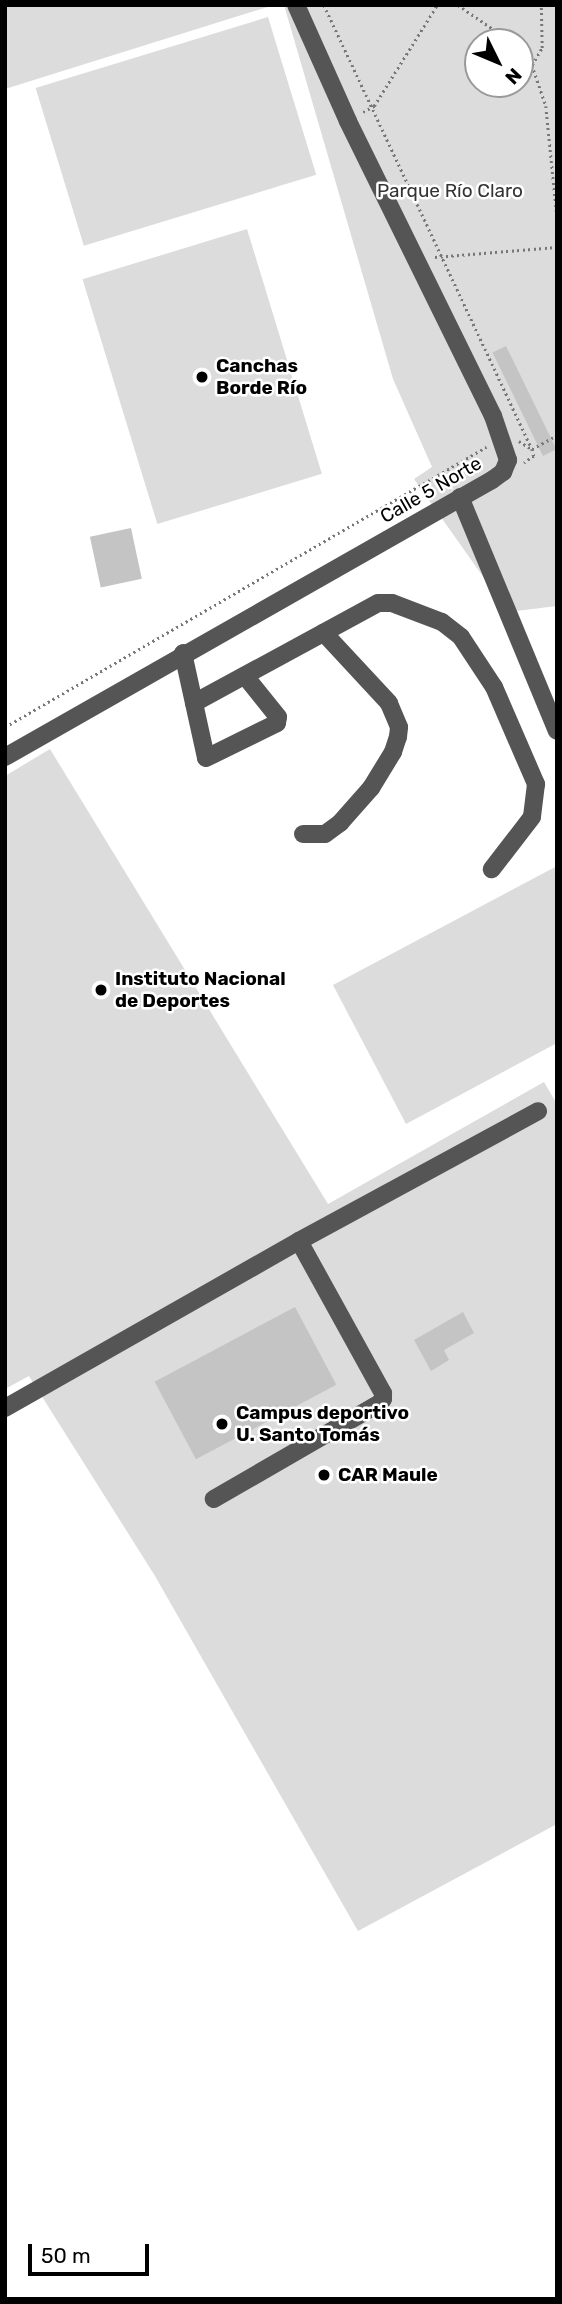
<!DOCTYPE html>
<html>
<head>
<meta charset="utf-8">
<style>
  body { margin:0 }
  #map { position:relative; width:562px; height:2304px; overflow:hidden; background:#fff; font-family:Rubik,sans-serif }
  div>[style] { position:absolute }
  .green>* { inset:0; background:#dcdcdc; transform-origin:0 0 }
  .building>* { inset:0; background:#c4c4c4; transform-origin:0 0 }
  .path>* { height:2.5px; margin-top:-1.25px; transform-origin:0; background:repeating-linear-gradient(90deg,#777 0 2px,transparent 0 5.5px) }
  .minor>* { height:18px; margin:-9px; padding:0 9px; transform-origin:9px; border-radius:9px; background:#555 }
  .dots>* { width:19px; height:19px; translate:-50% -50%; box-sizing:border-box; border:4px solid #fff; border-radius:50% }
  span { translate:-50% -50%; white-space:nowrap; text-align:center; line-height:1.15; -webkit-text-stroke:5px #fff; paint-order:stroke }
  .park-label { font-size:19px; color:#333 }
  .poi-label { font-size:19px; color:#000; font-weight:700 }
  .left { translate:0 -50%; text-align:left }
  .street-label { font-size:19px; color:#000 }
  .frame { position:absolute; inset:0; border:7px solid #000; pointer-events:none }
  .north { position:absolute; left:464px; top:28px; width:70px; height:70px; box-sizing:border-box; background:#fff; border:2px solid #999; border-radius:50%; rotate:133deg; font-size:19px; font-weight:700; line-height:28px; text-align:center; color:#000 }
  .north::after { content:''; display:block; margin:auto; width:24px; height:32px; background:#000; clip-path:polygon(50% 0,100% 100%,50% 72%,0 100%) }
  .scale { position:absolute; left:28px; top:2244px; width:121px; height:32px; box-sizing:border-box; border:4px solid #000; border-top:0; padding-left:9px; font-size:21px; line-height:24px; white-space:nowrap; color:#000; -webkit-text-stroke:5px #fff; paint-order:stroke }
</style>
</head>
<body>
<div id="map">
  <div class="green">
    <i style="clip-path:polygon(5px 5px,274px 5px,5px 89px)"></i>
    <i style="clip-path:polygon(evenodd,284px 5px,557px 5px,557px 606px,508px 612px,414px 479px,432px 467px,393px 379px,284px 5px,478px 42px,520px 42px,520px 84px,478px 84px,478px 42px)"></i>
    <i style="left:268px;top:17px;width:165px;height:243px;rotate:73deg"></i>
    <i style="left:247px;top:229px;width:256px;height:172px;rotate:73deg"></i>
    <i style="clip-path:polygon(50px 749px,328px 1204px,544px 1082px,557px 1104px,557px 1824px,358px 1931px,155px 1576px,29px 1376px,5px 1389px,5px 776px)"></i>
    <i style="clip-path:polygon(557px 866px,557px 1043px,406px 1124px,333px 985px)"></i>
  </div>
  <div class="building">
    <i style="left:506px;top:346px;width:115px;height:15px;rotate:64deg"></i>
    <i style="left:131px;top:528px;width:52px;height:42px;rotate:78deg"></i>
    <i style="left:295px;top:1307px;width:88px;height:159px;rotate:62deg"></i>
    <i style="clip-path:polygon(463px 1312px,474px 1333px,444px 1350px,449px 1360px,431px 1371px,414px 1340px)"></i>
  </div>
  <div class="path">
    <i style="left:324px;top:5px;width:490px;rotate:64.9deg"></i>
    <i style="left:532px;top:449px;width:7px;rotate:74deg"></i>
    <i style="left:534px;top:456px;width:12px;rotate:145deg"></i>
    <i style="left:458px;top:5px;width:65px;rotate:34.4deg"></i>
    <i style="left:520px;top:51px;width:18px;rotate:49deg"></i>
    <i style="left:532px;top:65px;width:43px;rotate:71.1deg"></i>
    <i style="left:546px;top:106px;width:111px;rotate:84.3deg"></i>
    <i style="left:532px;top:65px;width:20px;rotate:-60deg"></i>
    <i style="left:542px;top:48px;width:43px;rotate:-91.3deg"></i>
    <i style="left:363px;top:112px;width:13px;rotate:-29deg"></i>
    <i style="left:374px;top:106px;width:119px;rotate:-58deg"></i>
    <i style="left:435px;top:257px;width:122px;rotate:-4.7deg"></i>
    <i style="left:519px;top:441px;width:15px;rotate:32deg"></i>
    <i style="left:532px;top:449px;width:29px;rotate:-29deg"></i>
    <i style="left:5px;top:727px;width:557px;rotate:-30.2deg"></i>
  </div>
  <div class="minor">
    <i style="left:460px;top:497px;width:253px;rotate:67.5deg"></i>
    <i style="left:183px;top:653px;width:107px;rotate:77.6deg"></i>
    <i style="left:206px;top:758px;width:79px;rotate:-26.2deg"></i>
    <i style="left:277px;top:723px;width:6px;rotate:-81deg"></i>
    <i style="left:278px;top:717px;width:53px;rotate:-128.8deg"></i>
    <i style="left:194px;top:703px;width:209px;rotate:-28.5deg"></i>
    <i style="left:378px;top:603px;width:14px"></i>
    <i style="left:392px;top:603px;width:53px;rotate:20.8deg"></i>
    <i style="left:442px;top:622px;width:24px;rotate:38deg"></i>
    <i style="left:461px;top:637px;width:60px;rotate:56.6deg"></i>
    <i style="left:494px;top:687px;width:106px;rotate:66.6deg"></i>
    <i style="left:536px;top:784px;width:33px;rotate:97deg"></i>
    <i style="left:532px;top:817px;width:66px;rotate:127.6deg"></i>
    <i style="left:5px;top:757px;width:560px;rotate:-29.63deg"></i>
    <i style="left:492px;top:480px;width:14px;rotate:-36deg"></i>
    <i style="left:503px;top:472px;width:13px;rotate:-67deg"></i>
    <i style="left:508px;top:460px;width:46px;rotate:-108.8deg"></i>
    <i style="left:493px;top:416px;width:329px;rotate:-116.2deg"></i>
    <i style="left:348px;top:121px;width:127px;rotate:-114.1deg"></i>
    <i style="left:303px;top:834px;width:22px"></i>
    <i style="left:325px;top:834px;width:19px;rotate:-36deg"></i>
    <i style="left:340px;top:823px;width:47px;rotate:-48.5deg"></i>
    <i style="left:371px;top:788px;width:42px;rotate:-58.6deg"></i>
    <i style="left:393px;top:752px;width:16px;rotate:-72deg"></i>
    <i style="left:398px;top:737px;width:10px;rotate:-84deg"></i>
    <i style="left:399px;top:727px;width:26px;rotate:-113deg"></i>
    <i style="left:389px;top:703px;width:96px;rotate:-132.9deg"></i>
    <i style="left:299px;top:1241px;width:272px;rotate:-28.5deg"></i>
    <i style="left:5px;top:1408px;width:338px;rotate:-29.6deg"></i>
    <i style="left:299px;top:1241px;width:174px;rotate:61.1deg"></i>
    <i style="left:383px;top:1393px;width:6px;rotate:90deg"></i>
    <i style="left:383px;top:1399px;width:5px;rotate:127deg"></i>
    <i style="left:380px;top:1403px;width:192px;rotate:150deg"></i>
  </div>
  <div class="dots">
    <i style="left:202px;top:377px;background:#000"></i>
    <i style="left:101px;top:990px;background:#000"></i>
    <i style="left:222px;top:1424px;background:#000"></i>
    <i style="left:324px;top:1475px;background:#000"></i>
  </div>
  <div class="park-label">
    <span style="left:450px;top:191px">Parque Río Claro</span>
  </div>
  <div class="poi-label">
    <span class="left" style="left:216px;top:377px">Canchas<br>Borde Río</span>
    <span class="left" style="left:115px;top:990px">Instituto Nacional<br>de Deportes</span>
    <span class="left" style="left:236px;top:1424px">Campus deportivo<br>U. Santo Tomás</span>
    <span class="left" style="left:338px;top:1475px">CAR Maule</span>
  </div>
  <div class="street-label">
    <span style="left:431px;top:490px;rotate:-30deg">Calle 5 Norte</span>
  </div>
  <div class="frame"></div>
  <div class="north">N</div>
  <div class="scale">50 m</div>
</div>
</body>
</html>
